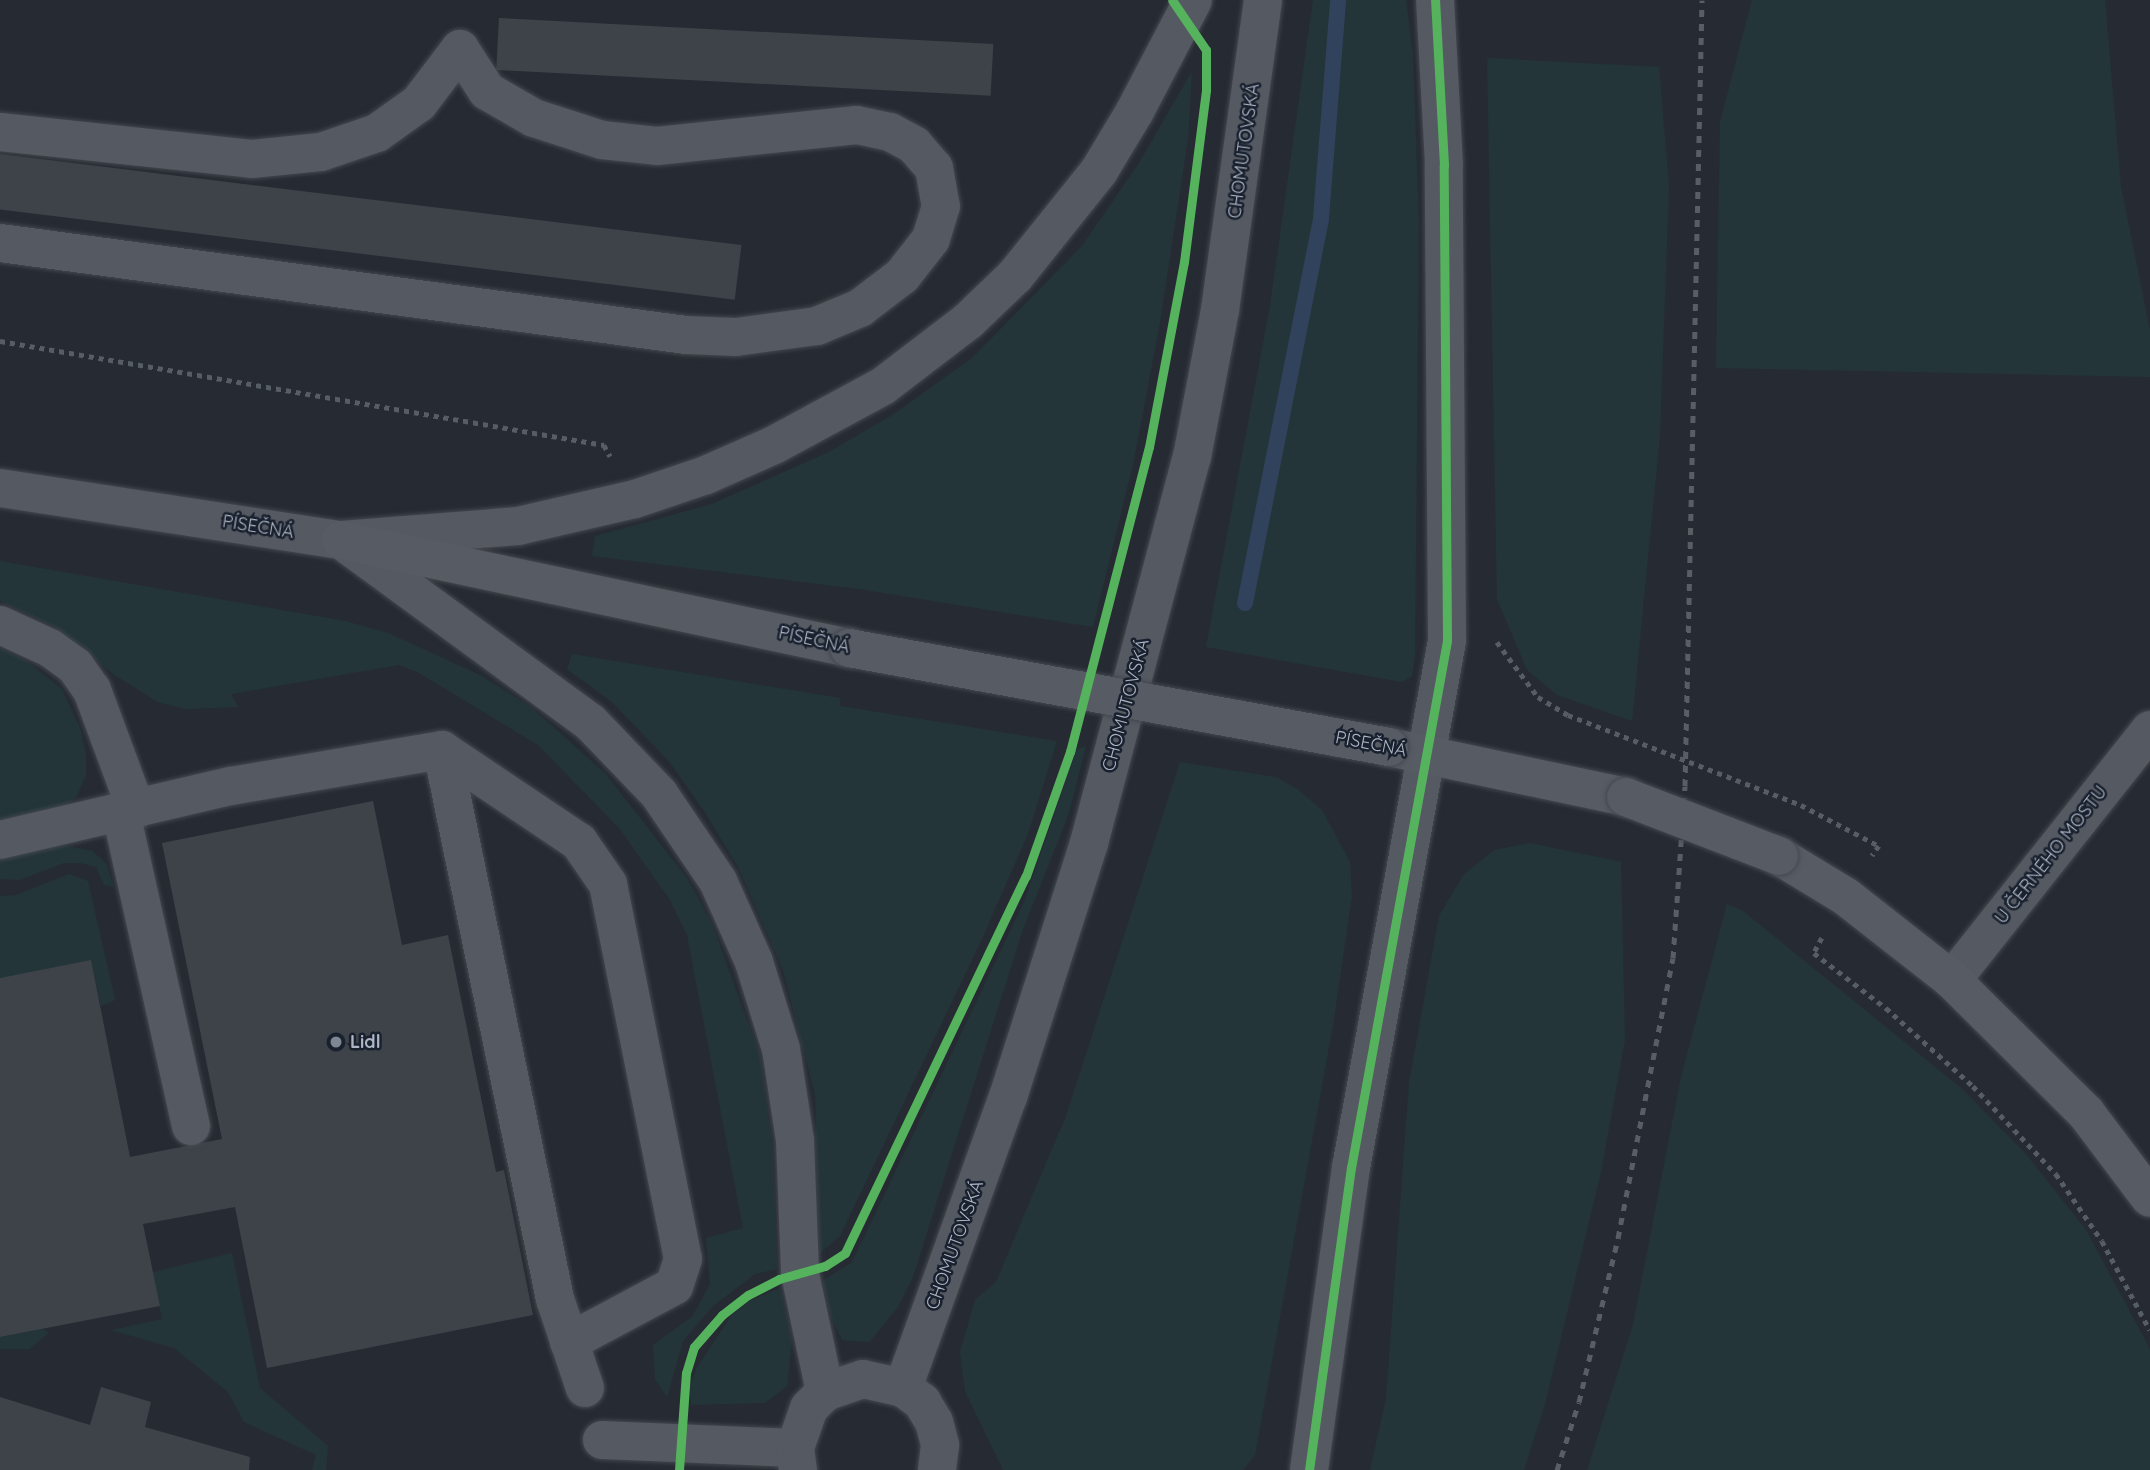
<!DOCTYPE html>
<html>
<head>
<meta charset="utf-8">
<style>
  body { margin:0 }
  #map { position:relative; width:2150px; height:1470px; overflow:hidden; background:#262b33; font-family:Quicksand,sans-serif }
  div>[style] { position:absolute }
  .green>* { inset:0; background:#233539 }
  .stream>* { height:16px; margin:-8px; padding:0 8px; transform-origin:8px; border-radius:8px; background:#31425d }
  .building>* { inset:0; background:#3e434a; transform-origin:0 0 }
  .path>* { height:4.5px; margin-top:-2.25px; transform-origin:0; background:repeating-linear-gradient(90deg,#575d64 0 5px,transparent 0 10px) }
  .roads { filter:drop-shadow(0 0 2px #44474e) drop-shadow(0 0 2px #44474e) }
  .minor>* { height:38px; margin:-19px; padding:0 19px; transform-origin:19px; border-radius:19px; background:#555962 }
  .major>* { height:38px; margin:-19px; padding:0 19px; transform-origin:19px; border-radius:19px; background:#575c64 }
  .rail>* { height:5px; margin-top:-2.5px; transform-origin:0; background:repeating-linear-gradient(90deg,#595d64 0 7px,transparent 0 14px) }
  .bridges { filter:drop-shadow(0 0 2px #434850) drop-shadow(0 0 2px #434850) }
  .major-bridge>* { height:38px; margin:-19px; padding:0 19px; transform-origin:19px; border-radius:19px; background:#575c64 }
  .cycleway>* { height:9px; margin:-4.5px; padding:0 4.5px; transform-origin:4.5px; border-radius:4.5px; background:#56b35d }
  .dots>* { width:19px; height:19px; translate:-50% -50%; box-sizing:border-box; border:4px solid #19212e; border-radius:50% }
  span { translate:-50% -50%; white-space:nowrap; text-align:center; line-height:1.15; -webkit-text-stroke:5px #19212e; paint-order:stroke }
  .street-label { font-size:18px; color:#aeb6c6 }
  .poi-label { font-size:18px; color:#aeb6c6; font-weight:700 }
  .left { translate:0 -50%; text-align:left }
</style>
</head>
<body>
<div id="map">
  <div class="green">
    <i style="clip-path:polygon(1313px 0,1406px 0,1413px 53px,1419px 221px,1415px 654px,1412px 676px,1402px 682px,1206px 647px,1270px 306px)"></i>
    <i style="clip-path:polygon(1752px 0,2105px 0,2121px 187px,2150px 330px,2150px 377px,1716px 368px,1720px 122px)"></i>
    <i style="clip-path:polygon(1487px 58px,1659px 67px,1669px 186px,1660px 435px,1632px 721px,1557px 695px,1527px 670px,1497px 599px)"></i>
    <i style="clip-path:polygon(1192px 71px,1188px 139px,1160px 322px,1134px 460px,1093px 627px,859px 589px,592px 556px,595px 536px,712px 504px,829px 452px,894px 414px,972px 358px,1082px 246px,1139px 163px)"></i>
    <i style="clip-path:polygon(0 561px,345px 621px,388px 633px,482px 676px,531px 707px,605px 773px,687px 878px,711px 921px,760px 1055px,773px 1149px,777px 1269px,755px 1274px,713px 1306px,683px 1341px,667px 1397px,655px 1379px,653px 1345px,693px 1316px,710px 1284px,706px 1238px,743px 1228px,687px 935px,670px 900px,620px 829px,538px 745px,419px 673px,399px 665px,231px 694px,238px 707px,185px 709px,158px 702px,113px 674px,55px 627px,0 601px)"></i>
    <i style="clip-path:polygon(0 648px,27px 661px,62px 689px,80px 728px,86px 754px,86px 775px,76px 798px,60px 809px,0 823px)"></i>
    <i style="clip-path:polygon(572px 654px,840px 698px,840px 706px,1057px 741px,1028px 834px,981px 941px,840px 1236px,819px 1254px,815px 1095px,783px 970px,738px 867px,704px 811px,668px 760px,612px 702px,567px 669px)"></i>
    <i style="clip-path:polygon(1086px 746px,1069px 813px,1022px 932px,913px 1277px,898px 1307px,869px 1342px,842px 1340px,832px 1320px,822px 1281px,851px 1263px,867px 1231px,1024px 902px,1077px 749px)"></i>
    <i style="clip-path:polygon(1180px 762px,1276px 777px,1297px 789px,1322px 810px,1350px 862px,1352px 896px,1333px 1025px,1255px 1455px,1243px 1470px,1003px 1470px,965px 1391px,960px 1352px,975px 1300px,996px 1282px,1066px 1116px)"></i>
    <i style="clip-path:polygon(1530px 843px,1621px 862px,1625px 1040px,1601px 1172px,1545px 1404px,1524px 1470px,1370px 1470px,1386px 1399px,1409px 1083px,1439px 916px,1464px 874px,1494px 850px)"></i>
    <i style="clip-path:polygon(56px 844px,92px 851px,106px 863px,114px 887px,104px 885px,96px 867px,80px 863px,64px 863px,19px 880px,0 879px,0 856px)"></i>
    <i style="clip-path:polygon(69px 874px,88px 881px,115px 1000px,101px 1006px,91px 962px,0 978px,0 896px,16px 895px)"></i>
    <i style="clip-path:polygon(1727px 904px,1743px 911px,1961px 1088px,2025px 1153px,2086px 1230px,2150px 1349px,2150px 1470px,1587px 1470px,1633px 1325px,1681px 1077px)"></i>
    <i style="clip-path:polygon(232px 1253px,260px 1388px,328px 1446px,326px 1470px,312px 1470px,316px 1455px,244px 1422px,228px 1392px,174px 1348px,111px 1330px,162px 1319px,153px 1272px)"></i>
    <i style="clip-path:polygon(780px 1288px,792px 1341px,787px 1386px,765px 1403px,691px 1405px,690px 1387px,696px 1369px,731px 1316px,747px 1302px)"></i>
    <i style="clip-path:polygon(43px 1329px,49px 1333px,29px 1349px,0 1349px,0 1337px)"></i>
  </div>
  <div class="stream">
    <i style="left:1245px;top:603px;width:392px;rotate:-78.8deg"></i>
    <i style="left:1321px;top:218px;width:219px;rotate:-85.5deg"></i>
  </div>
  <div class="building">
    <i style="left:499px;top:18px;width:495px;height:52px;rotate:3deg"></i>
    <i style="left:0;top:154px;width:747px;height:55px;rotate:7deg"></i>
    <i style="clip-path:polygon(373px 801px,402px 945px,448px 935px,496px 1172px,504px 1170px,533px 1315px,267px 1368px,235px 1207px,143px 1224px,160px 1306px,0 1337px,0 978px,91px 960px,130px 1157px,222px 1139px,162px 843px)"></i>
    <i style="clip-path:polygon(101px 1387px,151px 1402px,145px 1427px,250px 1457px,249px 1470px,0 1470px,0 1397px,90px 1425px)"></i>
  </div>
  <div class="path">
    <i style="left:0;top:341px;width:613px;rotate:9.77deg"></i>
    <i style="left:604px;top:445px;width:13px;rotate:61deg"></i>
    <i style="left:1497px;top:642px;width:69px;rotate:53.3deg"></i>
    <i style="left:1538px;top:697px;width:35px;rotate:31deg"></i>
    <i style="left:1568px;top:715px;width:250px;rotate:21.1deg"></i>
    <i style="left:1801px;top:805px;width:88px;rotate:27.7deg"></i>
    <i style="left:1879px;top:846px;width:12px;rotate:125deg"></i>
    <i style="left:1822px;top:938px;width:17px;rotate:118deg"></i>
    <i style="left:1814px;top:953px;width:91px;rotate:37.4deg"></i>
    <i style="left:1886px;top:1008px;width:117px;rotate:41.9deg"></i>
    <i style="left:1973px;top:1086px;width:121px;rotate:46.7deg"></i>
    <i style="left:2056px;top:1174px;width:81px;rotate:55.5deg"></i>
    <i style="left:2102px;top:1241px;width:101px;rotate:61.7deg"></i>
  </div>
  <div class="roads">
    <div class="minor">
      <i style="left:0;top:132px;width:253px;rotate:6.1deg"></i>
      <i style="left:252px;top:159px;width:69px;rotate:-5.8deg"></i>
      <i style="left:321px;top:152px;width:59px;rotate:-18.7deg"></i>
      <i style="left:377px;top:133px;width:52px;rotate:-35.5deg"></i>
      <i style="left:419px;top:103px;width:68px;rotate:-52.8deg"></i>
      <i style="left:460px;top:49px;width:50px;rotate:57.3deg"></i>
      <i style="left:487px;top:91px;width:54px;rotate:29.9deg"></i>
      <i style="left:534px;top:118px;width:71px;rotate:17.9deg"></i>
      <i style="left:602px;top:140px;width:55px;rotate:6.2deg"></i>
      <i style="left:657px;top:146px;width:201px;rotate:-6deg"></i>
      <i style="left:857px;top:125px;width:34px;rotate:12deg"></i>
      <i style="left:890px;top:132px;width:27px;rotate:28deg"></i>
      <i style="left:914px;top:145px;width:30px;rotate:49deg"></i>
      <i style="left:934px;top:168px;width:39px;rotate:80deg"></i>
      <i style="left:941px;top:206px;width:34px;rotate:107deg"></i>
      <i style="left:931px;top:239px;width:47px;rotate:128.1deg"></i>
      <i style="left:902px;top:276px;width:53px;rotate:142.7deg"></i>
      <i style="left:860px;top:308px;width:47px;rotate:157.3deg"></i>
      <i style="left:817px;top:326px;width:82px;rotate:172.3deg"></i>
      <i style="left:736px;top:337px;width:50px;rotate:-177.7deg"></i>
      <i style="left:686px;top:335px;width:692px;rotate:-172.36deg"></i>
      <i style="left:0;top:488px;width:345px;rotate:8.7deg"></i>
      <i style="left:341px;top:540px;width:178px;rotate:-4.5deg"></i>
      <i style="left:518px;top:526px;width:120px;rotate:-13deg"></i>
      <i style="left:635px;top:499px;width:75px;rotate:-18.7deg"></i>
      <i style="left:706px;top:475px;width:74px;rotate:-23.8deg"></i>
      <i style="left:774px;top:445px;width:124px;rotate:-28.4deg"></i>
      <i style="left:883px;top:386px;width:107px;rotate:-37.4deg"></i>
      <i style="left:968px;top:321px;width:65px;rotate:-43.8deg"></i>
      <i style="left:1015px;top:276px;width:134px;rotate:-51.3deg"></i>
      <i style="left:1099px;top:171px;width:70px;rotate:-59deg"></i>
      <i style="left:1135px;top:111px;width:125px;rotate:-62.4deg"></i>
      <i style="left:341px;top:540px;width:308px;rotate:36.2deg"></i>
      <i style="left:590px;top:722px;width:100px;rotate:46.2deg"></i>
      <i style="left:659px;top:794px;width:105px;rotate:55.9deg"></i>
      <i style="left:718px;top:881px;width:89px;rotate:66deg"></i>
      <i style="left:754px;top:962px;width:91px;rotate:72.8deg"></i>
      <i style="left:781px;top:1049px;width:93px;rotate:81.3deg"></i>
      <i style="left:795px;top:1141px;width:133px;rotate:87.8deg"></i>
      <i style="left:800px;top:1274px;width:121px;rotate:78deg"></i>
      <i style="left:0;top:625px;width:55px;rotate:24.7deg"></i>
      <i style="left:50px;top:648px;width:31px;rotate:36deg"></i>
      <i style="left:75px;top:666px;width:29px;rotate:55deg"></i>
      <i style="left:92px;top:690px;width:127px;rotate:69.7deg"></i>
      <i style="left:442px;top:750px;width:561px;rotate:78.37deg"></i>
      <i style="left:555px;top:1299px;width:94px;rotate:71.4deg"></i>
      <i style="left:121px;top:813px;width:321px;rotate:77.4deg"></i>
      <i style="left:0;top:840px;width:237px;rotate:-13.2deg"></i>
      <i style="left:231px;top:786px;width:214px;rotate:-9.7deg"></i>
      <i style="left:442px;top:750px;width:165px;rotate:33.9deg"></i>
      <i style="left:579px;top:842px;width:51px;rotate:55.4deg"></i>
      <i style="left:608px;top:884px;width:382px;rotate:78.7deg"></i>
      <i style="left:683px;top:1259px;width:28px;rotate:108deg"></i>
      <i style="left:674px;top:1286px;width:119px;rotate:151.9deg"></i>
      <i style="left:1952px;top:980px;width:319px;rotate:-51.6deg"></i>
      <i style="left:903px;top:1388px;width:309px;rotate:-70.2deg"></i>
      <i style="left:1008px;top:1097px;width:267px;rotate:-72.3deg"></i>
      <i style="left:1089px;top:843px;width:400px;rotate:-75.1deg"></i>
      <i style="left:1192px;top:457px;width:150px;rotate:-79.2deg"></i>
      <i style="left:1220px;top:310px;width:313px;rotate:-82.1deg"></i>
      <i style="left:602px;top:1440px;width:193px;rotate:2.4deg"></i>
      <i style="left:798px;top:1470px;width:22px;rotate:-98deg"></i>
      <i style="left:795px;top:1448px;width:42px;rotate:-70.7deg"></i>
      <i style="left:809px;top:1408px;width:23px;rotate:-45deg"></i>
      <i style="left:825px;top:1392px;width:40px;rotate:-18.9deg"></i>
      <i style="left:863px;top:1379px;width:41px;rotate:12.7deg"></i>
      <i style="left:903px;top:1388px;width:24px;rotate:36deg"></i>
      <i style="left:922px;top:1402px;width:23px;rotate:59deg"></i>
      <i style="left:934px;top:1422px;width:24px;rotate:75deg"></i>
      <i style="left:940px;top:1445px;width:25px;rotate:97deg"></i>
      <i style="left:1309px;top:1470px;width:305px;rotate:-82.1deg"></i>
      <i style="left:1351px;top:1168px;width:536px;rotate:-79.68deg"></i>
      <i style="left:1447px;top:641px;width:476px;rotate:-90.4deg"></i>
      <i style="left:1444px;top:165px;width:165px;rotate:-93.1deg"></i>
    </div>
    <div class="major">
      <i style="left:341px;top:540px;width:519px;rotate:12deg"></i>
      <i style="left:1389px;top:747px;width:242px;rotate:11.9deg"></i>
      <i style="left:1779px;top:856px;width:77px;rotate:31.2deg"></i>
      <i style="left:1845px;top:896px;width:136px;rotate:38.1deg"></i>
      <i style="left:1952px;top:980px;width:189px;rotate:44.8deg"></i>
      <i style="left:2086px;top:1113px;width:106px;rotate:53deg"></i>
    </div>
  </div>
  <div class="rail">
    <i style="left:1557px;top:1470px;width:71px;rotate:-72.1deg"></i>
    <i style="left:1579px;top:1402px;width:169px;rotate:-76.6deg"></i>
    <i style="left:1618px;top:1238px;width:285px;rotate:-78.9deg"></i>
    <i style="left:1673px;top:958px;width:172px;rotate:-86deg"></i>
    <i style="left:1685px;top:786px;width:786px;rotate:-88.76deg"></i>
  </div>
  <div class="bridges">
    <div class="major-bridge">
      <i style="left:849px;top:648px;width:549px;rotate:10.39deg"></i>
      <i style="left:1626px;top:797px;width:164px;rotate:21.1deg"></i>
    </div>
  </div>
  <div class="cycleway">
    <i style="left:679px;top:1470px;width:97px;rotate:-85.9deg"></i>
    <i style="left:686px;top:1373px;width:27px;rotate:-73deg"></i>
    <i style="left:694px;top:1347px;width:43px;rotate:-48.8deg"></i>
    <i style="left:722px;top:1315px;width:33px;rotate:-38deg"></i>
    <i style="left:748px;top:1295px;width:35px;rotate:-27deg"></i>
    <i style="left:779px;top:1279px;width:48px;rotate:-15.8deg"></i>
    <i style="left:825px;top:1266px;width:24px;rotate:-33deg"></i>
    <i style="left:845px;top:1253px;width:418px;rotate:-64.4deg"></i>
    <i style="left:1026px;top:876px;width:132px;rotate:-70.5deg"></i>
    <i style="left:1070px;top:752px;width:315px;rotate:-75.5deg"></i>
    <i style="left:1149px;top:447px;width:188px;rotate:-79.3deg"></i>
    <i style="left:1184px;top:262px;width:173px;rotate:-82.7deg"></i>
    <i style="left:1206px;top:90px;width:40px;rotate:-90deg"></i>
    <i style="left:1206px;top:50px;width:60px;rotate:-124.2deg"></i>
    <i style="left:1309px;top:1470px;width:305px;rotate:-82.1deg"></i>
    <i style="left:1351px;top:1168px;width:536px;rotate:-79.68deg"></i>
    <i style="left:1447px;top:641px;width:476px;rotate:-90.4deg"></i>
    <i style="left:1444px;top:165px;width:165px;rotate:-93.1deg"></i>
  </div>
  <div class="dots">
    <i style="left:336px;top:1042px;background:#7e8593"></i>
  </div>
  <div class="street-label">
    <span style="left:1244px;top:151px;rotate:-82deg">CHOMUTOVSKÁ</span>
    <span style="left:258px;top:527px;rotate:9deg">PÍSEČNÁ</span>
    <span style="left:814px;top:640px;rotate:12deg">PÍSEČNÁ</span>
    <span style="left:1126px;top:705px;rotate:-75deg">CHOMUTOVSKÁ</span>
    <span style="left:1371px;top:744px;rotate:11deg">PÍSEČNÁ</span>
    <span style="left:2051px;top:855px;rotate:-52deg">U ČERNÉHO MOSTU</span>
    <span style="left:955px;top:1245px;rotate:-70deg">CHOMUTOVSKÁ</span>
  </div>
  <div class="poi-label">
    <span class="left" style="left:350px;top:1042px">Lidl</span>
  </div>
</div>
</body>
</html>
